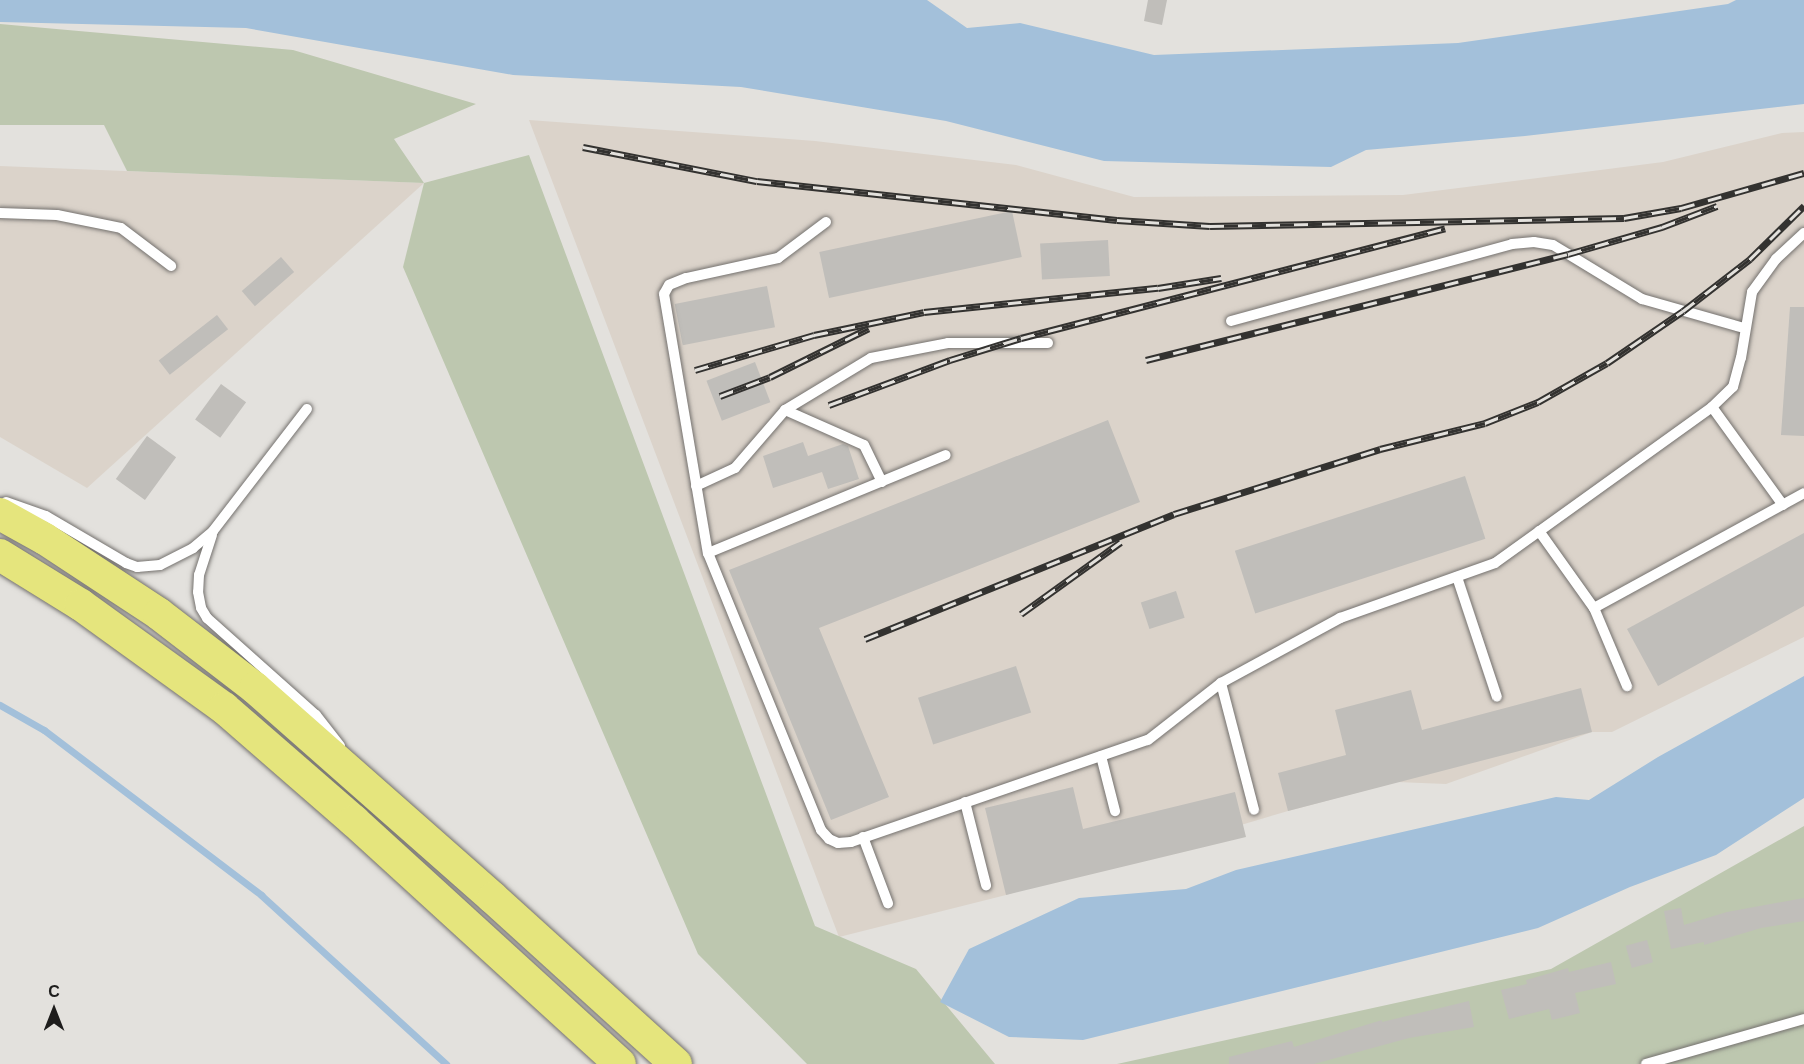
<!DOCTYPE html>
<html>
<head>
<meta charset="utf-8">
<style>
  body { margin:0 }
  #map { position:relative; width:1804px; height:1064px; overflow:hidden; background:#e3e1dd; font-family:"Work Sans",sans-serif }
  div>[style] { position:absolute }
  .built>* { inset:0; background:#dbd3ca }
  .green>* { inset:0; background:#bdc7af }
  .water>* { inset:0; background:#a3c0da }
  .stream>* { height:7px; margin:-3.5px; padding:0 3.5px; transform-origin:3.5px; border-radius:3.5px; background:#a3c0da }
  .building>* { inset:0; background:#c0beba; transform-origin:0 0 }
  .roads { filter:drop-shadow(0 0 2px #74716e) drop-shadow(0 0 2px #74716e) }
  .service>* { height:10px; margin:-5px; padding:0 5px; transform-origin:5px; border-radius:5px; background:#fff }
  .primary>* { height:32px; margin:-16px; padding:0 16px; transform-origin:16px; border-radius:16px; background:#e5e57d }
  .rail>* { height:7px; margin-top:-3.5px; transform-origin:0; background:repeating-linear-gradient(90deg,#e3e1dd 0 14px,#333230 0 28px); box-sizing:border-box; border-block:2px solid #333230 }
  span { translate:-50% -50%; white-space:nowrap; text-align:center; line-height:1.15; -webkit-text-stroke:5px #e3e1dd; paint-order:stroke }
  .north { position:absolute; left:24px; top:980px; width:60px; height:60px; -webkit-text-stroke:4px #e3e1dd; paint-order:stroke; rotate:0deg; font-size:16px; font-weight:700; line-height:24px; text-align:center; color:#1e1d1c }
  .north::after { content:''; display:block; margin:auto; width:21px; height:27px; background:#1e1d1c; clip-path:polygon(50% 0,100% 100%,50% 72%,0 100%) }
</style>
</head>
<body>
<div id="map">
  <div class="built">
    <i style="clip-path:polygon(529px 120px,815px 141px,1016px 165px,1134px 197px,1403px 195px,1663px 162px,1782px 133px,1804px 132px,1804px 637px,1612px 732px,1592px 732px,1446px 784px,1397px 782px,1288px 811px,1006px 895px,839px 937px)"></i>
    <i style="clip-path:polygon(0 166px,424px 183px,87px 488px,0 437px)"></i>
  </div>
  <div class="green">
    <i style="clip-path:polygon(0 24px,293px 50px,476px 104px,394px 139px,424px 183px,529px 155px,815px 926px,916px 969px,995px 1064px,807px 1064px,698px 954px,403px 267px,424px 183px,127px 171px,104px 125px,0 125px)"></i>
    <i style="clip-path:polygon(1804px 826px,1804px 1064px,1117px 1064px,1551px 969px)"></i>
  </div>
  <div class="water">
    <i style="clip-path:polygon(0 0,927px 0,967px 28px,1020px 23px,1154px 55px,1458px 43px,1728px 4px,1736px 0,1804px 0,1804px 104px,1525px 136px,1366px 150px,1331px 167px,1104px 161px,946px 121px,741px 87px,513px 75px,246px 28px,0 22px)"></i>
    <i style="clip-path:polygon(1804px 676px,1804px 798px,1716px 855px,1630px 887px,1538px 928px,1083px 1040px,1009px 1037px,940px 1002px,969px 949px,1079px 898px,1186px 889px,1236px 870px,1556px 797px,1589px 800px,1658px 757px)"></i>
  </div>
  <div class="stream">
    <i style="left:0;top:705px;width:51px;rotate:29.6deg"></i>
    <i style="left:44px;top:730px;width:273px;rotate:37.2deg"></i>
    <i style="left:261px;top:895px;width:251px;rotate:42.4deg"></i>
  </div>
  <div class="building">
    <i style="clip-path:polygon(1148px 0,1167px 0,1162px 25px,1144px 21px)"></i>
    <i style="left:1012px;top:211px;width:47px;height:197px;rotate:78deg"></i>
    <i style="left:1108px;top:240px;width:36px;height:68px;rotate:87deg"></i>
    <i style="left:281px;top:257px;width:20px;height:52px;rotate:49deg"></i>
    <i style="left:767px;top:286px;width:42px;height:94px;rotate:79deg"></i>
    <i style="clip-path:polygon(1790px 307px,1804px 307px,1804px 436px,1781px 435px)"></i>
    <i style="left:217px;top:315px;width:18px;height:74px;rotate:52deg"></i>
    <i style="left:755px;top:362px;width:43px;height:52px;rotate:69deg"></i>
    <i style="left:221px;top:384px;width:31px;height:44px;rotate:36deg"></i>
    <i style="clip-path:polygon(1108px 420px,1140px 502px,819px 628px,889px 797px,831px 820px,729px 570px)"></i>
    <i style="left:147px;top:436px;width:36px;height:53px;rotate:36deg"></i>
    <i style="clip-path:polygon(803px 442px,808px 456px,843px 444px,848px 446px,859px 479px,828px 489px,822px 472px,773px 488px,763px 456px)"></i>
    <i style="left:1465px;top:476px;width:66px;height:242px;rotate:72deg"></i>
    <i style="clip-path:polygon(1804px 533px,1804px 606px,1658px 686px,1627px 629px)"></i>
    <i style="left:1176px;top:591px;width:28px;height:37px;rotate:72deg"></i>
    <i style="left:1016px;top:666px;width:49px;height:103px;rotate:72deg"></i>
    <i style="clip-path:polygon(1581px 688px,1592px 732px,1288px 811px,1278px 773px,1346px 755px,1335px 710px,1411px 690px,1422px 730px)"></i>
    <i style="clip-path:polygon(1073px 787px,1083px 829px,1235px 792px,1246px 837px,1006px 895px,985px 808px)"></i>
    <i style="clip-path:polygon(1804px 898px,1804px 921px,1761px 928px,1704px 945px,1704px 942px,1671px 949px,1664px 911px,1681px 908px,1684px 925px,1727px 912px)"></i>
    <i style="left:1647px;top:940px;width:23px;height:22px;rotate:75deg"></i>
    <i style="clip-path:polygon(1611px 962px,1616px 984px,1575px 993px,1580px 1013px,1552px 1020px,1549px 1009px,1509px 1019px,1501px 990px,1527px 984px,1526px 980px,1568px 968px,1569px 972px)"></i>
    <i style="clip-path:polygon(1469px 1001px,1474px 1027px,1409px 1038px,1314px 1064px,1229px 1064px,1229px 1057px,1292px 1041px,1294px 1047px,1382px 1020px,1382px 1022px)"></i>
  </div>
  <div class="roads">
    <div class="service">
      <i style="left:0;top:213px;width:57px;rotate:2deg"></i>
      <i style="left:57px;top:215px;width:65px;rotate:11.5deg"></i>
      <i style="left:121px;top:228px;width:63px;rotate:37.2deg"></i>
      <i style="left:826px;top:222px;width:60px;rotate:143.1deg"></i>
      <i style="left:778px;top:258px;width:94px;rotate:167.7deg"></i>
      <i style="left:686px;top:278px;width:18px;rotate:158deg"></i>
      <i style="left:669px;top:285px;width:10px;rotate:119deg"></i>
      <i style="left:664px;top:294px;width:263px;rotate:80.4deg"></i>
      <i style="left:708px;top:553px;width:299px;rotate:67.8deg"></i>
      <i style="left:821px;top:830px;width:12px;rotate:48deg"></i>
      <i style="left:829px;top:839px;width:10px;rotate:24deg"></i>
      <i style="left:838px;top:843px;width:13px;rotate:-4deg"></i>
      <i style="left:851px;top:842px;width:314px;rotate:-19deg"></i>
      <i style="left:1148px;top:740px;width:93px;rotate:-38deg"></i>
      <i style="left:1221px;top:683px;width:136px;rotate:-28.6deg"></i>
      <i style="left:1340px;top:618px;width:164px;rotate:-19.5deg"></i>
      <i style="left:1495px;top:563px;width:267px;rotate:-35.7deg"></i>
      <i style="left:1712px;top:407px;width:29px;rotate:-44deg"></i>
      <i style="left:1733px;top:387px;width:30px;rotate:-75deg"></i>
      <i style="left:1741px;top:358px;width:67px;rotate:-80.5deg"></i>
      <i style="left:1752px;top:292px;width:41px;rotate:-54deg"></i>
      <i style="left:1776px;top:259px;width:38px;rotate:-43deg"></i>
      <i style="left:1231px;top:321px;width:291px;rotate:-15.3deg"></i>
      <i style="left:1512px;top:244px;width:22px;rotate:-5deg"></i>
      <i style="left:1534px;top:242px;width:19px;rotate:9deg"></i>
      <i style="left:1553px;top:245px;width:17px;rotate:31deg"></i>
      <i style="left:1568px;top:254px;width:87px;rotate:31.3deg"></i>
      <i style="left:1642px;top:299px;width:106px;rotate:15.9deg"></i>
      <i style="left:1712px;top:407px;width:121px;rotate:54.1deg"></i>
      <i style="left:785px;top:410px;width:86px;rotate:23.9deg"></i>
      <i style="left:864px;top:445px;width:41px;rotate:64.1deg"></i>
      <i style="left:696px;top:486px;width:43px;rotate:-24.8deg"></i>
      <i style="left:735px;top:468px;width:77px;rotate:-49.2deg"></i>
      <i style="left:785px;top:410px;width:100px;rotate:-31.2deg"></i>
      <i style="left:871px;top:358px;width:78px;rotate:-11deg"></i>
      <i style="left:948px;top:343px;width:100px"></i>
      <i style="left:6px;top:502px;width:42px;rotate:19.3deg"></i>
      <i style="left:46px;top:516px;width:93px;rotate:30.4deg"></i>
      <i style="left:126px;top:563px;width:12px;rotate:20deg"></i>
      <i style="left:137px;top:567px;width:23px;rotate:-5deg"></i>
      <i style="left:160px;top:565px;width:37px;rotate:-27deg"></i>
      <i style="left:193px;top:548px;width:26px;rotate:-40deg"></i>
      <i style="left:213px;top:531px;width:154px;rotate:-52.4deg"></i>
      <i style="left:1539px;top:531px;width:95px;rotate:54.5deg"></i>
      <i style="left:1594px;top:608px;width:85px;rotate:67.1deg"></i>
      <i style="left:212px;top:535px;width:42px;rotate:108deg"></i>
      <i style="left:199px;top:575px;width:17px;rotate:93deg"></i>
      <i style="left:198px;top:592px;width:16px;rotate:79deg"></i>
      <i style="left:201px;top:608px;width:12px;rotate:59deg"></i>
      <i style="left:207px;top:618px;width:146px;rotate:41.7deg"></i>
      <i style="left:316px;top:715px;width:39px;rotate:52deg"></i>
      <i style="left:708px;top:553px;width:257px;rotate:-22.4deg"></i>
      <i style="left:1457px;top:577px;width:126px;rotate:71.6deg"></i>
      <i style="left:1594px;top:608px;width:239px;rotate:-28.7deg"></i>
      <i style="left:1221px;top:683px;width:131px;rotate:75.4deg"></i>
      <i style="left:1101px;top:756px;width:57px;rotate:75.7deg"></i>
      <i style="left:965px;top:802px;width:86px;rotate:75.8deg"></i>
      <i style="left:863px;top:837px;width:71px;rotate:69.3deg"></i>
      <i style="left:1646px;top:1064px;width:164px;rotate:-15.9deg"></i>
    </div>
    <div class="primary">
      <i style="left:0;top:514px;width:51px;rotate:29.1deg"></i>
      <i style="left:45px;top:539px;width:136px;rotate:33.3deg"></i>
      <i style="left:159px;top:614px;width:121px;rotate:37.6deg"></i>
      <i style="left:255px;top:688px;width:317px;rotate:41.4deg"></i>
      <i style="left:493px;top:898px;width:247px;rotate:42.2deg"></i>
      <i style="left:0;top:555px;width:95px;rotate:31.7deg"></i>
      <i style="left:81px;top:605px;width:176px;rotate:35.8deg"></i>
      <i style="left:224px;top:708px;width:172px;rotate:41deg"></i>
      <i style="left:354px;top:821px;width:360px;rotate:42.4deg"></i>
    </div>
  </div>
  <div class="rail">
    <i style="left:583px;top:147px;width:177px;rotate:11.1deg"></i>
    <i style="left:757px;top:181px;width:362px;rotate:6.2deg"></i>
    <i style="left:1117px;top:220px;width:93px;rotate:3.7deg"></i>
    <i style="left:1210px;top:226px;width:414px;rotate:-1.1deg"></i>
    <i style="left:1624px;top:218px;width:58px;rotate:-10deg"></i>
    <i style="left:1681px;top:208px;width:128px;rotate:-15.9deg"></i>
    <i style="left:1146px;top:360px;width:435px;rotate:-14.1deg"></i>
    <i style="left:1568px;top:254px;width:98px;rotate:-16deg"></i>
    <i style="left:1662px;top:227px;width:59px;rotate:-20.9deg"></i>
    <i style="left:695px;top:370px;width:124px;rotate:-16.4deg"></i>
    <i style="left:814px;top:335px;width:112px;rotate:-11.8deg"></i>
    <i style="left:924px;top:312px;width:235px;rotate:-5.9deg"></i>
    <i style="left:1158px;top:288px;width:64px;rotate:-9deg"></i>
    <i style="left:720px;top:396px;width:53px;rotate:-20.8deg"></i>
    <i style="left:770px;top:377px;width:110px;rotate:-26.3deg"></i>
    <i style="left:829px;top:405px;width:129px;rotate:-20.4deg"></i>
    <i style="left:950px;top:360px;width:74px;rotate:-17.2deg"></i>
    <i style="left:1021px;top:338px;width:438px;rotate:-14.5deg"></i>
    <i style="left:1021px;top:614px;width:123px;rotate:-35.8deg"></i>
    <i style="left:865px;top:639px;width:333px;rotate:-22deg"></i>
    <i style="left:1174px;top:514px;width:216px;rotate:-17.5deg"></i>
    <i style="left:1380px;top:449px;width:108px;rotate:-13.9deg"></i>
    <i style="left:1485px;top:423px;width:57px;rotate:-21.6deg"></i>
    <i style="left:1538px;top:402px;width:79px;rotate:-29.5deg"></i>
    <i style="left:1607px;top:363px;width:92px;rotate:-34.4deg"></i>
    <i style="left:1683px;top:311px;width:85px;rotate:-37.8deg"></i>
    <i style="left:1750px;top:259px;width:76px;rotate:-44.5deg"></i>
  </div>
  <div class="north">С</div>
</div>
</body>
</html>
